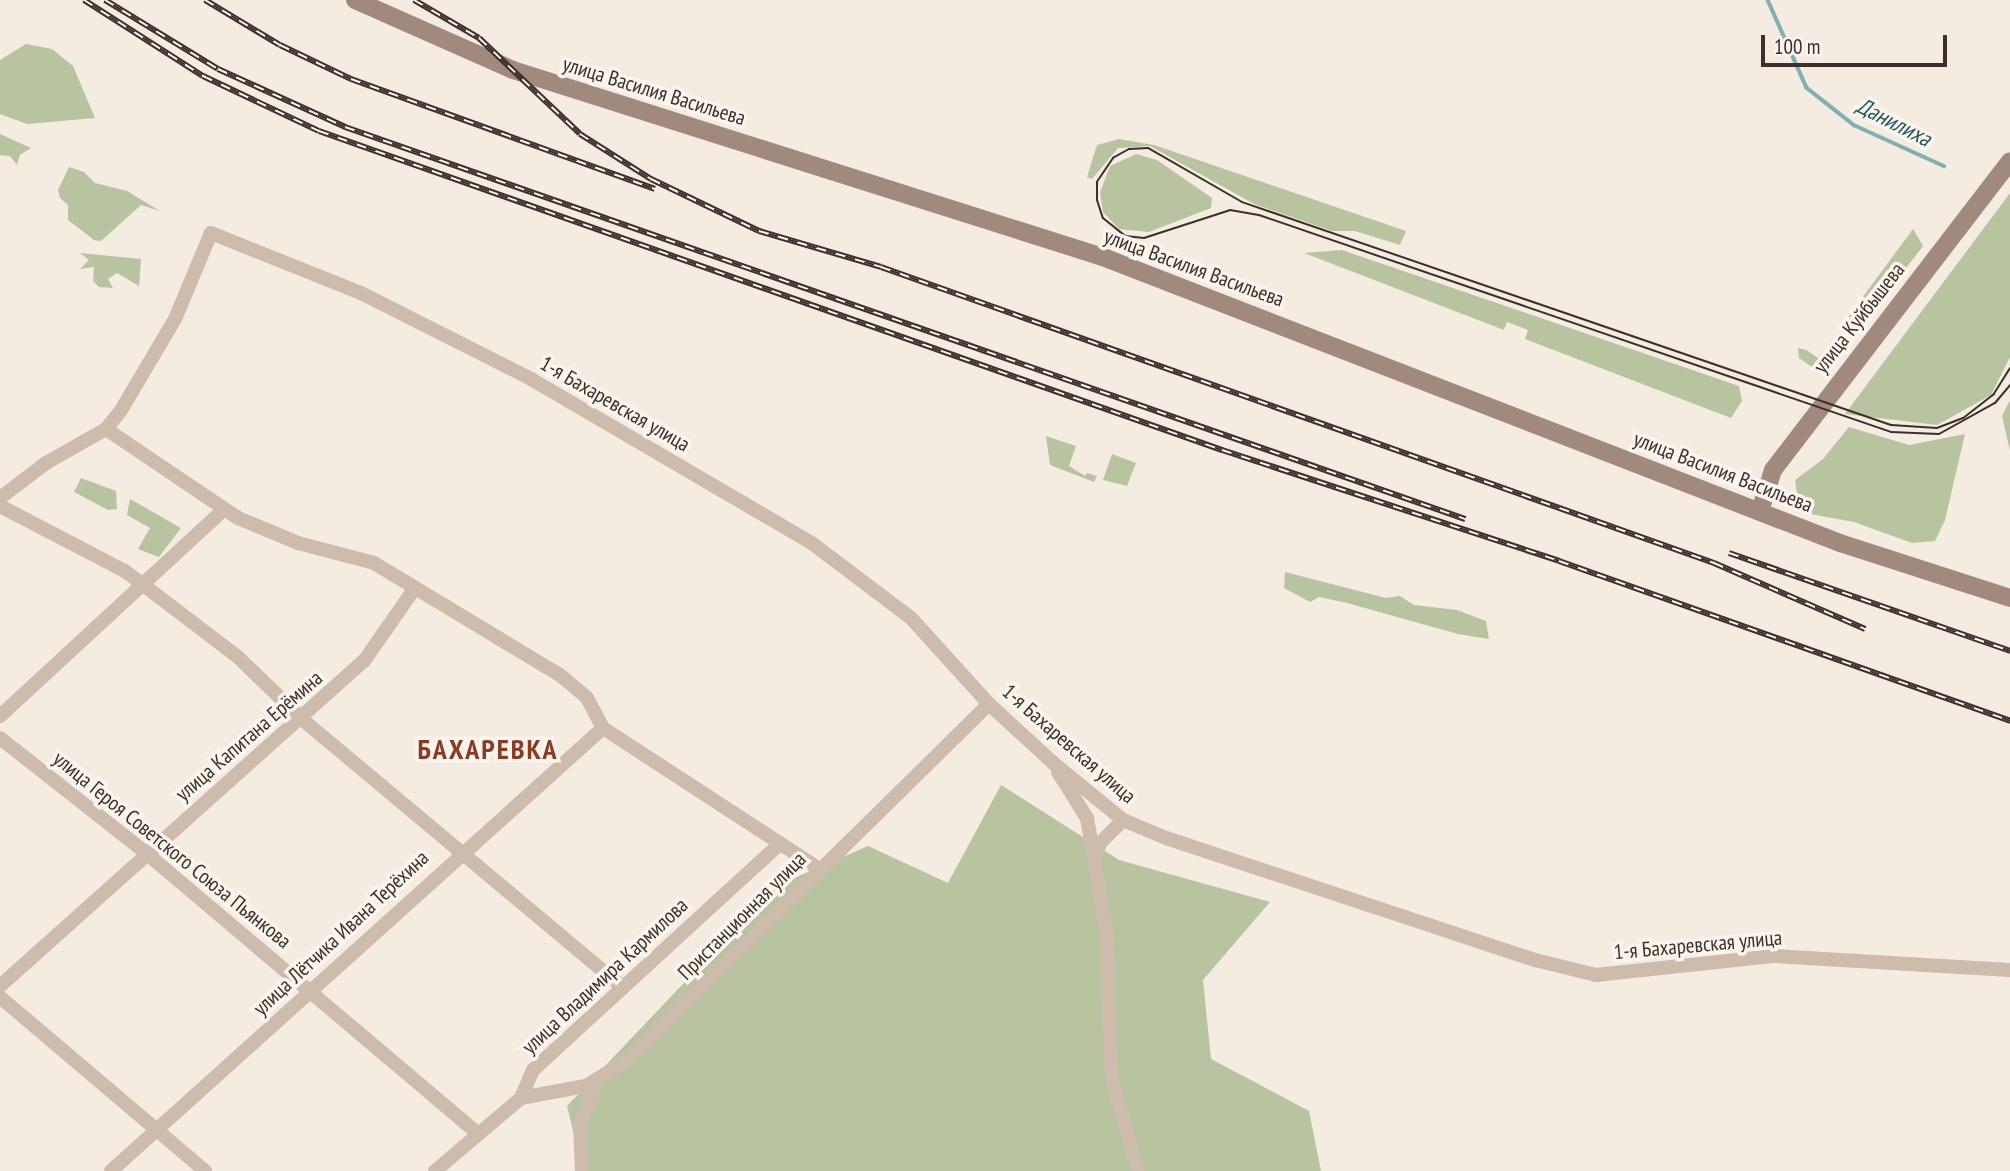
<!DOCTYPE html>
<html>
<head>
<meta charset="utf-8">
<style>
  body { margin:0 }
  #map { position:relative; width:2010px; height:1171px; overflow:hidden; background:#f4ebe1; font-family:"PT Sans Narrow",sans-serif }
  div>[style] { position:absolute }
  .green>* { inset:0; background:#b8c4a0 }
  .stream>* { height:3.5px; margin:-1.75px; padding:0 1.75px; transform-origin:1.75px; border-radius:1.75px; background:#7fb0b2 }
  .minor>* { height:14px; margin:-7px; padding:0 7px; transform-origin:7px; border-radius:7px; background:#cdbbac }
  .secondary>* { height:18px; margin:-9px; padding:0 9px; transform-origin:9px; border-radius:9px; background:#a18a7d }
  .tram>* { height:2px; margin:-1px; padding:0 1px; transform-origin:1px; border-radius:1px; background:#3b302b }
  .rail>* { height:6px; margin-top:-3px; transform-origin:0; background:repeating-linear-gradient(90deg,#fbf5ee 0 10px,#3b302b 0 20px); box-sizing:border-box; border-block:2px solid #3b302b }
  span { translate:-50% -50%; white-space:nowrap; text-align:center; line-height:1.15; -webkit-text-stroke:7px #fbf5ee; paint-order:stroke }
  .street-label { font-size:21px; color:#3b302b }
  .water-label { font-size:23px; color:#1f5a5e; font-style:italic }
  .district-label { font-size:28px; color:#8c3b22; font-weight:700; letter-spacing:2px }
  .scale { position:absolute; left:1761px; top:35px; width:186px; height:32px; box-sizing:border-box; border:4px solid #3b302b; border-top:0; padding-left:9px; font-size:21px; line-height:24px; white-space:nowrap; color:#3b302b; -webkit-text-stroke:5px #fbf5ee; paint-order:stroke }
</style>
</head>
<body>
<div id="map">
  <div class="green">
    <i style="clip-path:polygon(26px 44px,52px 49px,73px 66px,95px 118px,27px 124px,0 114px,0 60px)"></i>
    <i style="clip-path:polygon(0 134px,31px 148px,20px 155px,17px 165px,10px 156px,0 155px)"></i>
    <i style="clip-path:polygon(1119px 139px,1154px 145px,1406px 231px,1400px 245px,1355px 231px,1332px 231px,1254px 204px,1150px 146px,1118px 148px,1092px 179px,1087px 177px,1097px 145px)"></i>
    <i style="clip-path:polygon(1136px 154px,1157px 160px,1212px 198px,1211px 208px,1149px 232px,1119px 229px,1103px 212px,1100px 192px,1110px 166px)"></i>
    <i style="clip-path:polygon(69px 167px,84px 172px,95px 183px,127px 191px,160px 211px,141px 205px,101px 241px,94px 240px,68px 220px,68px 205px,60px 198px,58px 190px)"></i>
    <i style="clip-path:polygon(2010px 193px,2010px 357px,1991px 395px,1937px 425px,1845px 414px)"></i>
    <i style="clip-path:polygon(1913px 229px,1923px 246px,1870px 315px,1857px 322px,1851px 319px,1848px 317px)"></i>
    <i style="clip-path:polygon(1342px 250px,1739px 386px,1742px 401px,1731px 418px,1525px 339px,1528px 330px,1507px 322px,1504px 330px,1304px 253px)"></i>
    <i style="clip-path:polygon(80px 253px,141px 259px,139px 286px,117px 273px,108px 279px,113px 288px,99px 287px,93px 281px,94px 267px,80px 269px,89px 260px)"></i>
    <i style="clip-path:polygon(1798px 348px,1806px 350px,1832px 367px,1823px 375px,1799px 358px)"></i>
    <i style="clip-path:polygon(2010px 400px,2010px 451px,2002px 416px)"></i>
    <i style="clip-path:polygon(1849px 427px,1909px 445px,1965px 434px,1945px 520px,1935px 541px,1912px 543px,1854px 522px,1810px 514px,1798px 499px,1795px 480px,1823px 459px)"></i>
    <i style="clip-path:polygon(1046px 436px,1076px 446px,1069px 466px,1085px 476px,1087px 473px,1097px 476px,1094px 482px,1050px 465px)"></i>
    <i style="clip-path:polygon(1112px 454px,1136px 463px,1127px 486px,1103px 480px)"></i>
    <i style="clip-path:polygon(81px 478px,116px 491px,117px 509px,108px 510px,74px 492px)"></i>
    <i style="clip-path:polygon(130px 499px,181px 528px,159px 557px,138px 549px,150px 528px,127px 515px)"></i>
    <i style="clip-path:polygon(1285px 572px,1386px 598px,1400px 596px,1414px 605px,1457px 610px,1486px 621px,1489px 639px,1458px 634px,1347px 603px,1319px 597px,1310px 602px,1284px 588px)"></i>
    <i style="clip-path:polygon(1001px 785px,1119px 860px,1270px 902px,1203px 980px,1211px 1059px,1309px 1111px,1321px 1171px,583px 1171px,567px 1106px,776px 886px,868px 846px,948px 883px)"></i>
  </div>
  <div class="stream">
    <i style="left:1768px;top:0;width:96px;rotate:66.1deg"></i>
    <i style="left:1807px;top:88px;width:60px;rotate:38.2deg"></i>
    <i style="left:1854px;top:125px;width:99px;rotate:24.5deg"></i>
  </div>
  <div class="minor">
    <i style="left:106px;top:429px;width:159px;rotate:34deg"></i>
    <i style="left:238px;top:518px;width:65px;rotate:22.6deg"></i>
    <i style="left:298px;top:543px;width:79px;rotate:14.7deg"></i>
    <i style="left:374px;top:563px;width:217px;rotate:31.1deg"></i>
    <i style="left:560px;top:675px;width:35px;rotate:40deg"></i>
    <i style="left:587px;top:698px;width:34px;rotate:62deg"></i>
    <i style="left:603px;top:728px;width:258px;rotate:33.1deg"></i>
    <i style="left:0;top:498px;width:58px;rotate:-37.3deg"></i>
    <i style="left:46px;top:463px;width:69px;rotate:-29.5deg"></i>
    <i style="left:106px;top:429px;width:22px;rotate:-51deg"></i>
    <i style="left:120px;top:412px;width:108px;rotate:-59.4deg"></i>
    <i style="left:175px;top:319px;width:93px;rotate:-67.3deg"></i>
    <i style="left:211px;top:233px;width:162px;rotate:21.8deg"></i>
    <i style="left:361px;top:293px;width:191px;rotate:26.8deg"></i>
    <i style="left:531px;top:379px;width:327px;rotate:30.3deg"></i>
    <i style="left:813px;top:544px;width:123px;rotate:37.1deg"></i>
    <i style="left:911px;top:618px;width:116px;rotate:47.8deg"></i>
    <i style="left:989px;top:704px;width:86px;rotate:42.6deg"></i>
    <i style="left:1052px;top:762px;width:92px;rotate:39.2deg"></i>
    <i style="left:1123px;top:820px;width:47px;rotate:22.7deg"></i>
    <i style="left:1166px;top:838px;width:389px;rotate:18.3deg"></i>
    <i style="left:1535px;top:960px;width:63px;rotate:13.8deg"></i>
    <i style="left:1596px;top:975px;width:180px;rotate:-6.1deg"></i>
    <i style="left:1775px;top:956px;width:235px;rotate:3.4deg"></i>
    <i style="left:0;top:506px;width:141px;rotate:27.5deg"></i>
    <i style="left:125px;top:571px;width:142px;rotate:37.3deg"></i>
    <i style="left:238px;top:657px;width:91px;rotate:44.1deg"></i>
    <i style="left:303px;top:720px;width:416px;rotate:39.9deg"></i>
    <i style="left:0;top:716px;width:304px;rotate:-42.7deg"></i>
    <i style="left:0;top:738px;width:186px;rotate:38.2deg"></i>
    <i style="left:146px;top:853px;width:432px;rotate:40.2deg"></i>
    <i style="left:1058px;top:772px;width:54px;rotate:57.8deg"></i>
    <i style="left:1087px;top:818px;width:41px;rotate:80.1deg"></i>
    <i style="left:1123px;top:820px;width:33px;rotate:135deg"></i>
    <i style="left:1100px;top:843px;width:18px;rotate:109deg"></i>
    <i style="left:1094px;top:860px;width:71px;rotate:80.3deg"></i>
    <i style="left:1106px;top:930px;width:150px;rotate:87.7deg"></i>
    <i style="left:1112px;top:1080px;width:95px;rotate:74.1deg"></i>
    <i style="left:0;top:986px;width:488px;rotate:-41.8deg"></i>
    <i style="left:364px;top:661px;width:89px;rotate:-55.1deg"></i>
    <i style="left:0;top:997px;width:269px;rotate:40.3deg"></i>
    <i style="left:521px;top:1098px;width:66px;rotate:-10.5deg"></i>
    <i style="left:586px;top:1086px;width:47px;rotate:-32deg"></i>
    <i style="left:626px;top:1061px;width:509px;rotate:-44.52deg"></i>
    <i style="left:111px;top:1171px;width:662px;rotate:-42deg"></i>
    <i style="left:435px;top:1171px;width:113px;rotate:-40.3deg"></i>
    <i style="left:521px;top:1098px;width:30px;rotate:-67deg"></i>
    <i style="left:533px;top:1070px;width:335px;rotate:-42.5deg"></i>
    <i style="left:582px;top:1171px;width:48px;rotate:-92.4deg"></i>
    <i style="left:580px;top:1123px;width:34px;rotate:-66deg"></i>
    <i style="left:594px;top:1092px;width:10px;rotate:-143deg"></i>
  </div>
  <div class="secondary">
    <i style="left:355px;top:0;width:173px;rotate:23.9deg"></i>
    <i style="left:513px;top:70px;width:619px;rotate:17.59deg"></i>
    <i style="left:1103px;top:257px;width:791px;rotate:21.21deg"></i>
    <i style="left:1840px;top:543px;width:179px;rotate:17.9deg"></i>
    <i style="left:1760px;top:511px;width:43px;rotate:-72.4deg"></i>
    <i style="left:1773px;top:470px;width:389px;rotate:-52.5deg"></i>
  </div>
  <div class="tram">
    <i style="left:2010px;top:368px;width:31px;rotate:122deg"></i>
    <i style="left:1994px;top:394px;width:39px;rotate:142deg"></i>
    <i style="left:1963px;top:418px;width:28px;rotate:159deg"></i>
    <i style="left:1937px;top:428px;width:46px;rotate:-176.3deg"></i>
    <i style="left:1891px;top:425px;width:686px;rotate:-161.04deg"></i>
    <i style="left:1242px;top:202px;width:108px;rotate:-150.1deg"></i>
    <i style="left:1148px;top:148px;width:19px;rotate:177deg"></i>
    <i style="left:1129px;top:149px;width:18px;rotate:151deg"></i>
    <i style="left:1113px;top:158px;width:29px;rotate:124deg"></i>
    <i style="left:1097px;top:182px;width:18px;rotate:90deg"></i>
    <i style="left:1097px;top:200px;width:19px;rotate:72deg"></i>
    <i style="left:1103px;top:218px;width:28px;rotate:39deg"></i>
    <i style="left:1125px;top:236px;width:19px;rotate:6deg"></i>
    <i style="left:1144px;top:238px;width:90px;rotate:-18deg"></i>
    <i style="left:1230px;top:210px;width:29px;rotate:10deg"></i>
    <i style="left:1259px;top:215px;width:668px;rotate:18.95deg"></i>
    <i style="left:1891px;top:432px;width:48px;rotate:2.4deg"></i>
    <i style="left:1939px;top:434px;width:64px;rotate:-29deg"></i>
    <i style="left:1995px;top:403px;width:23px;rotate:-50deg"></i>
  </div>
  <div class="rail">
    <i style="left:84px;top:0;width:141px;rotate:32.6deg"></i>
    <i style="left:203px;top:76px;width:128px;rotate:25.4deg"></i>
    <i style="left:319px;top:131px;width:958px;rotate:19.46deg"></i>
    <i style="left:1222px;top:450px;width:355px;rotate:18.2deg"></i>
    <i style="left:1559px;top:561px;width:479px;rotate:19.5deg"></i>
    <i style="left:105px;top:0;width:132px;rotate:31.4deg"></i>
    <i style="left:218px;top:69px;width:140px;rotate:24.5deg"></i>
    <i style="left:345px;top:127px;width:1187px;rotate:19.29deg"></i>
    <i style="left:205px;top:0;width:87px;rotate:31deg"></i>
    <i style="left:280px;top:45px;width:79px;rotate:25.6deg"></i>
    <i style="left:351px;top:79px;width:323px;rotate:19.9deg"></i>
    <i style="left:414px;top:0;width:75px;rotate:30.3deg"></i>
    <i style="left:479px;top:38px;width:139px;rotate:43.5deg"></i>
    <i style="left:580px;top:134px;width:84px;rotate:32.4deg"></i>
    <i style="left:651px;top:179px;width:120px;rotate:25.7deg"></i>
    <i style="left:759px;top:231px;width:127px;rotate:16.4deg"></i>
    <i style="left:881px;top:267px;width:884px;rotate:19.56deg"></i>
    <i style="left:1714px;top:563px;width:165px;rotate:23.6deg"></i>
    <i style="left:1729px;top:553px;width:298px;rotate:19.2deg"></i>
  </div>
  <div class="street-label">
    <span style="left:654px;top:91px;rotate:17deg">улица Василия Васильева</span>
    <span style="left:1194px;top:268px;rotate:20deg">улица Василия Васильева</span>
    <span style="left:1859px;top:318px;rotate:-52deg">улица Куйбышева</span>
    <span style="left:615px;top:404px;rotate:30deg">1-я Бахаревская улица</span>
    <span style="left:1723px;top:472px;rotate:21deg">улица Василия Васильева</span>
    <span style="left:249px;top:736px;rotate:-41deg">улица Капитана Ерёмина</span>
    <span style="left:1069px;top:744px;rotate:41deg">1-я Бахаревская улица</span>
    <span style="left:172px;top:850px;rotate:39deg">улица Героя Советского Союза Пьянкова</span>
    <span style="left:742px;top:916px;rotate:-45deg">Пристанционная улица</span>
    <span style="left:341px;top:933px;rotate:-43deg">улица Лётчика Ивана Терёхина</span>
    <span style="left:1698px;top:945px;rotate:-5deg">1-я Бахаревская улица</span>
    <span style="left:605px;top:976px;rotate:-43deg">улица Владимира Кармилова</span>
  </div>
  <div class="water-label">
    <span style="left:1894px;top:122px;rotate:27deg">Данилиха</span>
  </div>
  <div class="district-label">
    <span style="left:488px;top:749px">БАХАРЕВКА</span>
  </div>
  <div class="scale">100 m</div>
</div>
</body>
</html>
